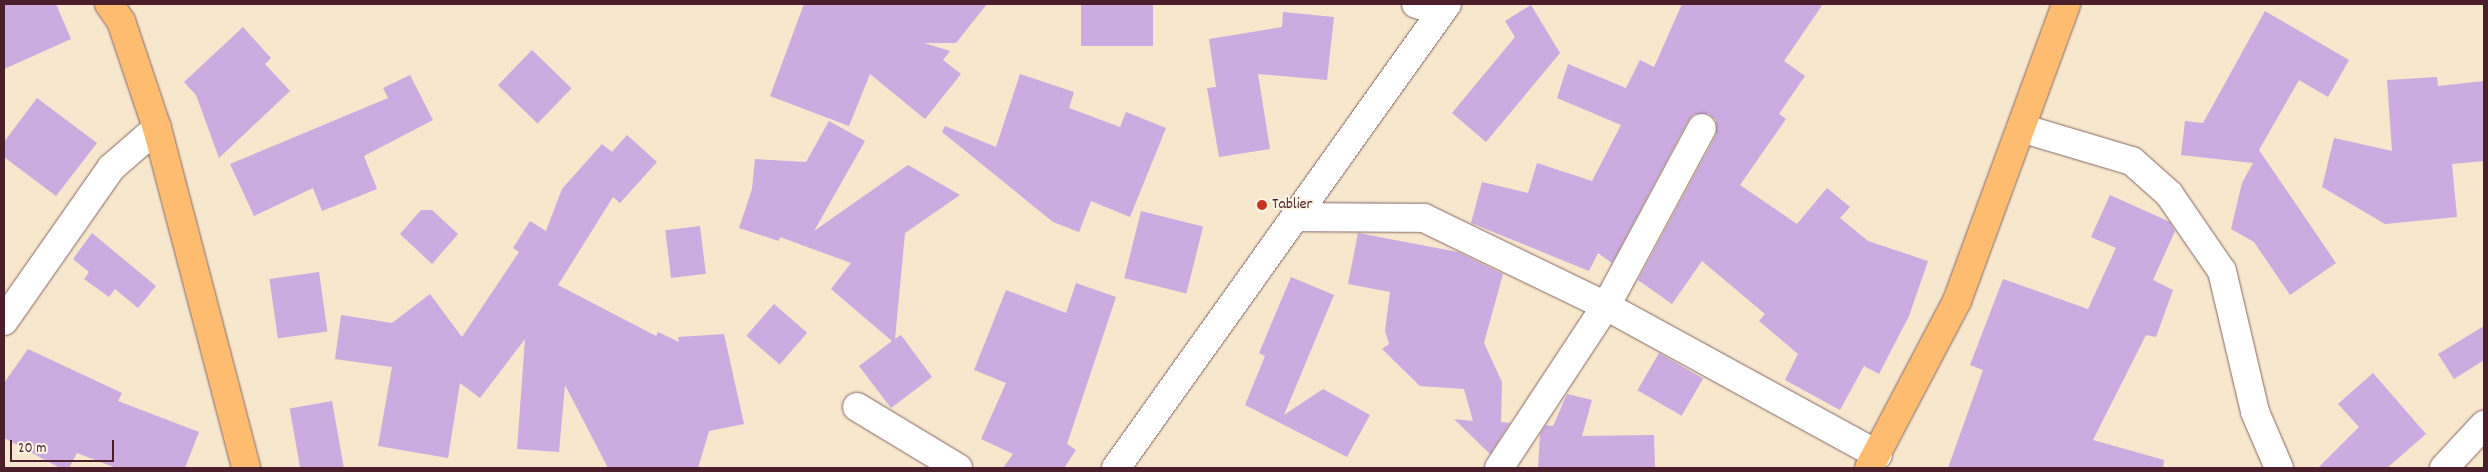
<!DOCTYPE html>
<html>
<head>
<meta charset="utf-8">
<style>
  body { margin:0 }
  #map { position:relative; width:2488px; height:472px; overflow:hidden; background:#f6e7cd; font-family:Dekko,sans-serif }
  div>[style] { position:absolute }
  .building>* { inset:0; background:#cbabe0; transform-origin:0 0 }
  .roads { filter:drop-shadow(0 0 1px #866564) drop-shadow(0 0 1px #866564) }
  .minor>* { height:28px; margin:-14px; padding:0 14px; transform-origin:14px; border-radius:14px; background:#fff }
  .tertiary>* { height:28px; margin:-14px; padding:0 14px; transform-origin:14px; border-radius:14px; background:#fff }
  .trunk>* { height:28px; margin:-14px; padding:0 14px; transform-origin:14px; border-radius:14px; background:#fdbc70 }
  .dots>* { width:14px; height:14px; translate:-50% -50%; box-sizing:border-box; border:2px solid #fcf5e5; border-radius:50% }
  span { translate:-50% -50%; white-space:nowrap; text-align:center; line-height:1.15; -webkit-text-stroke:4px #fcf5e5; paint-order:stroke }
  .poi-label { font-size:16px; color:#4a1f2b }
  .left { translate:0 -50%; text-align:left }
  .frame { position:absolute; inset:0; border:5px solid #4a1f2b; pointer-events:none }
  .scale { position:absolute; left:10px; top:440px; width:104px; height:22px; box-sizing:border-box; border:2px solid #4a1f2b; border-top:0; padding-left:6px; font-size:15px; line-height:18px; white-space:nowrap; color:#4a1f2b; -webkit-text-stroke:4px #fcf5e5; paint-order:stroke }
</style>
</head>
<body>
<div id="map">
  <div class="building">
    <i style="clip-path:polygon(4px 4px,56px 4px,71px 39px,4px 69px)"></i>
    <i style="clip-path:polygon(804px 4px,987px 4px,956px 43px,924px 43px,950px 51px,943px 60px,961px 74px,925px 119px,870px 74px,849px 126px,770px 96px)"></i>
    <i style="left:1081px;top:4px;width:72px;height:42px"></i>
    <i style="clip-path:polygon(1682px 4px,1823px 4px,1784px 61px,1805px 76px,1779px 114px,1786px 119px,1740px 185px,1797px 224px,1827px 188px,1850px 207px,1840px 218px,1868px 241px,1928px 261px,1909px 316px,1879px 374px,1864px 366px,1840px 410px,1785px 380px,1798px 354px,1759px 321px,1765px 314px,1702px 261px,1672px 304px,1638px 280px,1716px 135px,1716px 120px,1709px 114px,1694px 114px,1688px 121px,1612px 263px,1598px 253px,1589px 271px,1471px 223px,1482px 182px,1528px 193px,1537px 163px,1592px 181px,1621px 125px,1557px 98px,1568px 64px,1626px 88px,1640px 60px,1654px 67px)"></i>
    <i style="clip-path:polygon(1531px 5px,1560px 53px,1486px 142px,1452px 113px,1515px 37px,1505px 21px)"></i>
    <i style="clip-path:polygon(2265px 11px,2349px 60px,2328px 97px,2299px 80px,2259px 150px,2336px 263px,2290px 295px,2254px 242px,2231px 229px,2242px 183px,2253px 163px,2181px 155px,2185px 121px,2203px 123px)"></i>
    <i style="clip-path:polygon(1283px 12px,1334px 17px,1327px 80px,1258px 74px,1270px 149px,1219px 157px,1207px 88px,1216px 87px,1209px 39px,1282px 27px)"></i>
    <i style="clip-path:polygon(243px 27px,271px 58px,265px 64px,290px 91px,219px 158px,196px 95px,184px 82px)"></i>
    <i style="left:532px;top:50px;width:55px;height:49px;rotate:44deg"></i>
    <i style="clip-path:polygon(1020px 74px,1074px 92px,1069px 108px,1120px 127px,1126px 112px,1166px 128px,1130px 217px,1091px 201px,1079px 232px,1053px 222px,942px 132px,945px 126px,996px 147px)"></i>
    <i style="clip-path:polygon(410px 75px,433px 120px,364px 156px,377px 189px,322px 211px,313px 188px,254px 216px,230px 164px,388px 98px,383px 88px)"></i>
    <i style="clip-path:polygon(2437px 77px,2438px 86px,2484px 81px,2484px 161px,2452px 164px,2457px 217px,2385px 224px,2322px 187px,2334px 138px,2392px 151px,2387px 80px)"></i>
    <i style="clip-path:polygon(37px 98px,97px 143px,56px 196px,4px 157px,4px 142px)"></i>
    <i style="clip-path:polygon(829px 121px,865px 141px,814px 231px,908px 165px,960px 195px,905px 233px,895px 339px,901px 335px,932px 377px,891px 408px,859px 366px,892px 341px,831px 289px,851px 263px,780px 237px,779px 241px,739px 228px,752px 189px,755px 159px,806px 162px)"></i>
    <i style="clip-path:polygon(627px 135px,657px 162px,620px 203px,613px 197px,558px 285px,656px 336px,658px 332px,679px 342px,678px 337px,724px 334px,744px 424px,709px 431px,698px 468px,608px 468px,565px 385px,559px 452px,517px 449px,525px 339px,480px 398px,460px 383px,448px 458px,378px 446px,392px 367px,335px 359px,341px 315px,392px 323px,430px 294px,462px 337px,519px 252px,513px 248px,530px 221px,546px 231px,562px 189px,602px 144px,612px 152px)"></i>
    <i style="clip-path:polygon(2110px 195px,2170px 222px,2175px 231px,2153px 280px,2173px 290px,2156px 337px,2146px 335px,2093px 440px,2164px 460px,2163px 468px,1948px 468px,1983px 370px,1970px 365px,2003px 279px,2088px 309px,2116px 248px,2091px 237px)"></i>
    <i style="clip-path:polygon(421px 210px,432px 210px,458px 234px,432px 264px,400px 234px)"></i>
    <i style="left:1141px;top:211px;width:64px;height:69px;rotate:14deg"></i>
    <i style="left:700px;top:226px;width:48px;height:35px;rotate:83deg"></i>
    <i style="clip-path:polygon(92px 233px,156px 286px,138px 308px,115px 289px,109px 297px,84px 279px,89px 272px,73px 259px)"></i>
    <i style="clip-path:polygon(1358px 233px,1458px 252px,1503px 274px,1484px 343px,1502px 382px,1501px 422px,1510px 423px,1490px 454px,1454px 419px,1473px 421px,1464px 389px,1420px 386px,1382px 349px,1389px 344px,1385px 331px,1390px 292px,1348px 284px)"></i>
    <i style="left:319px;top:272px;width:60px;height:50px;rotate:82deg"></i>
    <i style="clip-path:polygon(1291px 277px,1334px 295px,1284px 415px,1323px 389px,1370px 415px,1347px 457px,1245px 405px,1265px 356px,1259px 353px)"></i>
    <i style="clip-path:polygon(1076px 283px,1116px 297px,1067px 444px,1076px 450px,1064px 468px,1003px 468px,1013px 454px,981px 439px,1006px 383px,974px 370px,1006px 290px,1066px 313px)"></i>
    <i style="left:774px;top:304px;width:44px;height:42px;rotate:41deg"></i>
    <i style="clip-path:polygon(2484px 326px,2484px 360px,2454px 379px,2438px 354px)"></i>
    <i style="clip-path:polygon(28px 349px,122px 393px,118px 401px,199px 432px,185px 468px,116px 468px,77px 453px,69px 468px,60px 468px,4px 438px,4px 383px)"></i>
    <i style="left:1659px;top:353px;width:51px;height:43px;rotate:30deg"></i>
    <i style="clip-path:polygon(2373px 373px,2426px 434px,2387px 468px,2318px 468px,2359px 427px,2338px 404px)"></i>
    <i style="clip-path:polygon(1567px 394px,1592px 400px,1582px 436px,1654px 435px,1655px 468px,1538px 468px,1540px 434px,1546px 425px,1553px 426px)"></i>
    <i style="left:332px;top:401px;width:68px;height:43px;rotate:80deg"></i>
  </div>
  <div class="roads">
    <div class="minor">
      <i style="left:1416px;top:4px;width:26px;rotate:16deg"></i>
      <i style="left:2021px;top:128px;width:116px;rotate:16.6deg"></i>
      <i style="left:2132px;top:161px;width:50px;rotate:41.7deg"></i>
      <i style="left:2169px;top:194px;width:93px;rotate:55.5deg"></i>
      <i style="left:2222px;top:271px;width:145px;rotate:76.8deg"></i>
      <i style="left:2255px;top:412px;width:61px;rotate:66.8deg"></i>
      <i style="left:1295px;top:217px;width:129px;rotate:0.4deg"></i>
      <i style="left:1424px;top:218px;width:202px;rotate:25.8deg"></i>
      <i style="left:1606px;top:306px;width:310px;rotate:28.7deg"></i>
      <i style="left:4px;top:321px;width:187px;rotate:-55deg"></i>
      <i style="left:111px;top:168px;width:61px;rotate:-41deg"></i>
      <i style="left:857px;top:407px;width:118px;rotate:31.1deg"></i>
      <i style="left:1116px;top:468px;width:570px;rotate:-54.5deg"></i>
      <i style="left:1499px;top:468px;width:194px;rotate:-56.6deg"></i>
      <i style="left:1606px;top:306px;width:202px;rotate:-61.7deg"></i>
    </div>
    <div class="tertiary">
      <i style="left:2444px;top:468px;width:59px;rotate:-47.1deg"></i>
    </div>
    <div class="trunk">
      <i style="left:109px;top:4px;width:21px;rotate:55deg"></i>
      <i style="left:121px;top:21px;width:113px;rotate:71.4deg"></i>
      <i style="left:157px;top:128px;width:351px;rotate:75.3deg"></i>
      <i style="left:1869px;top:468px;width:189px;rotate:-62.2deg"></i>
      <i style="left:1957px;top:301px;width:316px;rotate:-69.8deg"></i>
    </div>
  </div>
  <div class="dots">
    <i style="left:1262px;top:205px;background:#c8321e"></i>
  </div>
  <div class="poi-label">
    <span class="left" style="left:1272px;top:205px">Tablier</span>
  </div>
  <div class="frame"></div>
  <div class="scale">20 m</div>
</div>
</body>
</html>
